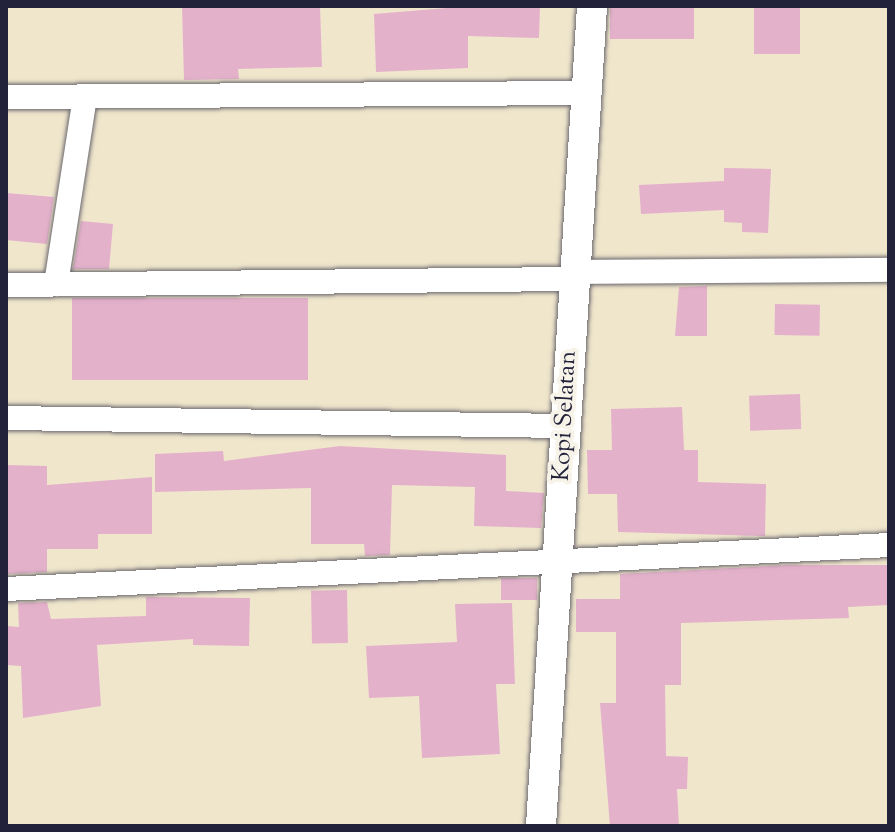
<!DOCTYPE html>
<html>
<head>
<meta charset="utf-8">
<style>
  body { margin:0 }
  #map { position:relative; width:895px; height:832px; overflow:hidden; background:#f0e6cc; font-family:"Sorts Mill Goudy",serif }
  div>[style] { position:absolute }
  .building>* { inset:0; background:#e4b1cb; transform-origin:0 0 }
  .roads { filter:drop-shadow(0 0 2px #6a676e) drop-shadow(0 0 2px #6a676e) }
  .minor>* { height:24px; margin:-12px; padding:0 12px; transform-origin:12px; border-radius:12px; background:#fff }
  .tertiary>* { height:30px; margin:-15px; padding:0 15px; transform-origin:15px; border-radius:15px; background:#fff }
  span { translate:-50% -50%; white-space:nowrap; text-align:center; line-height:1.15; -webkit-text-stroke:8px #f7f3e8; paint-order:stroke }
  .street-label { font-size:24px; color:#22223b }
  .frame { position:absolute; inset:0; border:8px solid #22223b; pointer-events:none }
</style>
</head>
<body>
<div id="map">
  <div class="building">
    <i style="clip-path:polygon(182px 6px,320px 6px,322px 67px,238px 69px,239px 79px,184px 80px)"></i>
    <i style="clip-path:polygon(471px 6px,540px 6px,539px 38px,468px 36px,468px 68px,376px 72px,374px 14px)"></i>
    <i style="left:610px;top:6px;width:84px;height:33px"></i>
    <i style="left:754px;top:8px;width:46px;height:46px"></i>
    <i style="clip-path:polygon(724px 168px,771px 169px,768px 233px,742px 232px,742px 223px,724px 222px,724px 210px,641px 214px,639px 185px,724px 181px)"></i>
    <i style="clip-path:polygon(6px 193px,54px 197px,47px 244px,6px 240px)"></i>
    <i style="clip-path:polygon(81px 221px,113px 224px,109px 269px,73px 269px)"></i>
    <i style="clip-path:polygon(707px 286px,707px 336px,675px 336px,679px 287px)"></i>
    <i style="left:308px;top:298px;width:82px;height:236px;rotate:90deg"></i>
    <i style="left:775px;top:304px;width:45px;height:31px;rotate:1deg"></i>
    <i style="left:800px;top:394px;width:35px;height:51px;rotate:88deg"></i>
    <i style="clip-path:polygon(682px 407px,684px 450px,698px 450px,698px 482px,766px 484px,765px 536px,618px 532px,617px 494px,588px 494px,587px 450px,612px 450px,611px 409px)"></i>
    <i style="clip-path:polygon(340px 446px,506px 455px,506px 491px,544px 493px,541px 528px,474px 526px,475px 487px,392px 485px,390px 555px,365px 556px,364px 544px,311px 544px,311px 488px,155px 492px,155px 454px,223px 451px,224px 461px)"></i>
    <i style="clip-path:polygon(6px 465px,47px 466px,47px 485px,152px 477px,152px 534px,98px 534px,98px 549px,47px 549px,47px 572px,6px 574px)"></i>
    <i style="clip-path:polygon(786px 565px,889px 565px,889px 605px,848px 607px,849px 618px,681px 623px,681px 685px,665px 685px,666px 756px,688px 757px,687px 789px,677px 789px,679px 826px,610px 826px,600px 703px,616px 703px,616px 632px,576px 632px,576px 599px,620px 599px,620px 574px)"></i>
    <i style="left:537px;top:578px;width:22px;height:36px;rotate:90deg"></i>
    <i style="left:347px;top:590px;width:53px;height:36px;rotate:89deg"></i>
    <i style="clip-path:polygon(146px 597px,250px 598px,249px 646px,193px 645px,193px 639px,97px 645px,101px 706px,23px 718px,21px 666px,6px 665px,6px 626px,19px 627px,18px 603px,47px 602px,51px 619px,146px 616px)"></i>
    <i style="clip-path:polygon(512px 603px,515px 684px,496px 684px,500px 754px,422px 758px,419px 696px,369px 698px,366px 646px,457px 642px,455px 604px)"></i>
  </div>
  <div class="roads">
    <div class="minor">
      <i style="left:6px;top:97px;width:580px;rotate:-0.4deg"></i>
      <i style="left:575px;top:272px;width:314px;rotate:-0.4deg"></i>
      <i style="left:56px;top:284px;width:189px;rotate:-81.2deg"></i>
      <i style="left:6px;top:285px;width:568px;rotate:-0.61deg"></i>
      <i style="left:6px;top:418px;width:560px;rotate:0.82deg"></i>
      <i style="left:6px;top:589px;width:884px;rotate:-2.85deg"></i>
    </div>
    <div class="tertiary">
      <i style="left:541px;top:826px;width:822px;rotate:-86.44deg"></i>
    </div>
  </div>
  <div class="street-label">
    <span style="left:566px;top:416px;rotate:-87deg">Kopi Selatan</span>
  </div>
  <div class="frame"></div>
</div>
</body>
</html>
